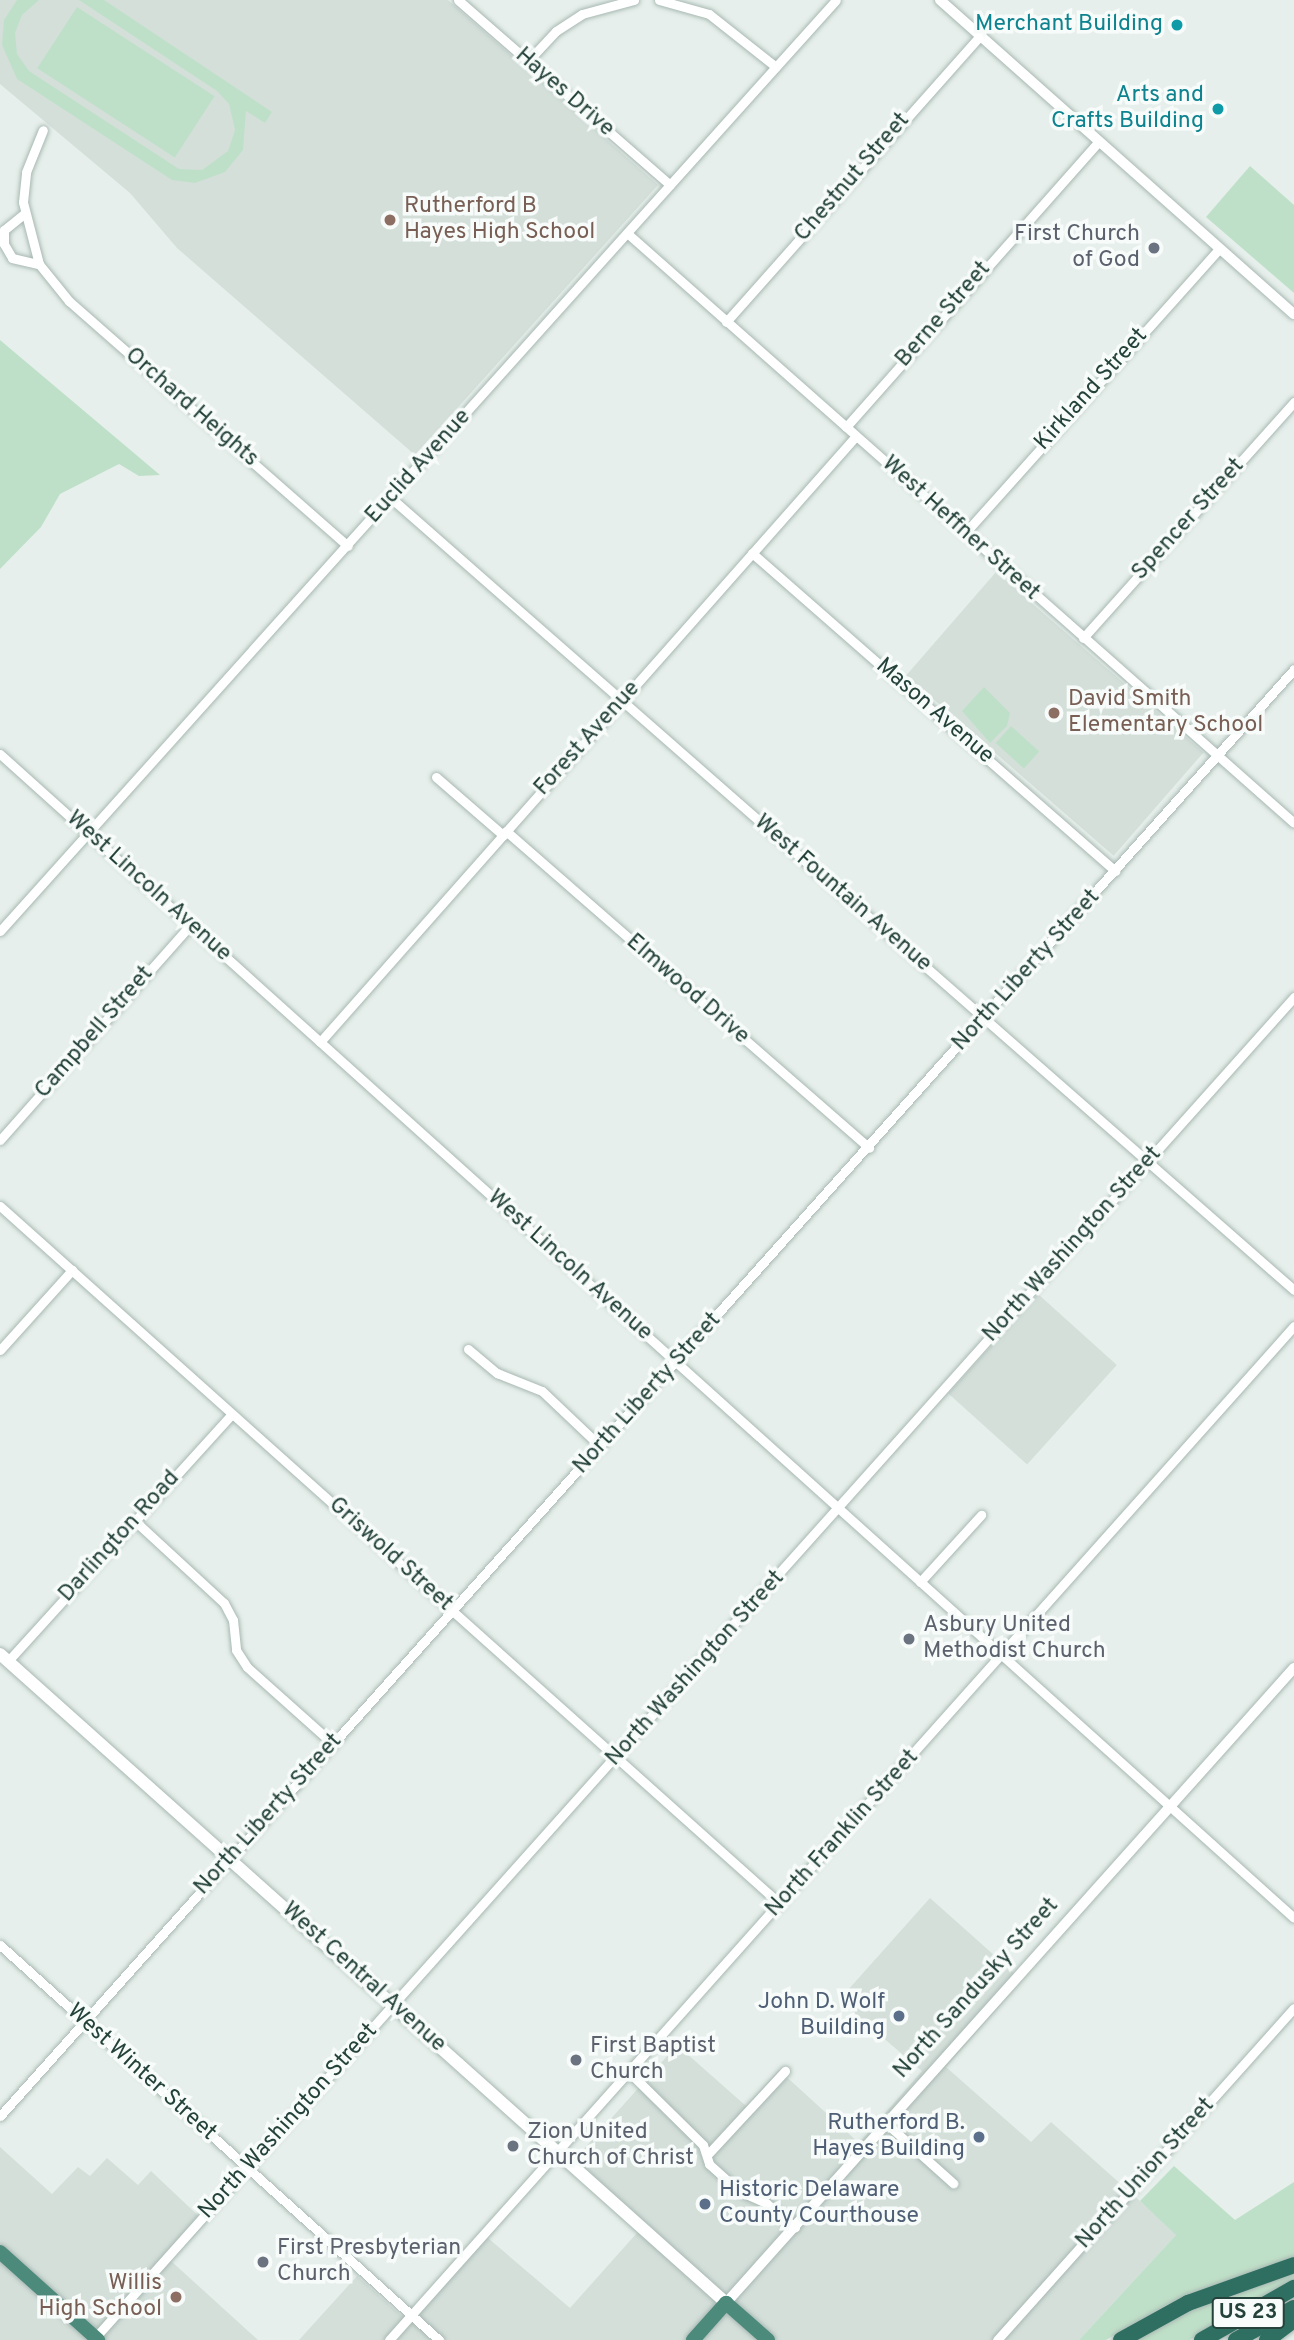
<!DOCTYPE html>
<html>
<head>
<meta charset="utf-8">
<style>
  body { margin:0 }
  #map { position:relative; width:1294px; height:2340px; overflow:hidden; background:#e6efeb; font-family:Overpass,sans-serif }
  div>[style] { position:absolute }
  .built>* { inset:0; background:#d4dfda; transform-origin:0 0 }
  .green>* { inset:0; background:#bfe0c8; transform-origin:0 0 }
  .roads { filter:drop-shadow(0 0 2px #a8b8b2) drop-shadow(0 0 2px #a8b8b2) }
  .minor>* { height:9px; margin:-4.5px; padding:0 4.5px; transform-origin:4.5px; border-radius:4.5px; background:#fff }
  .tertiary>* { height:10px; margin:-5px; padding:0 5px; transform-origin:5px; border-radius:5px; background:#fff }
  .secondary>* { height:12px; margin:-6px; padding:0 6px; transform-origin:6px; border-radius:6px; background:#fff }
  .trunk>* { height:14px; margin:-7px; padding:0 7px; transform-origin:7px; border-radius:7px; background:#4c8a7c }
  .motorway>* { height:16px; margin:-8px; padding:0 8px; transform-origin:8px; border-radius:8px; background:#2f6f62 }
  .dots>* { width:19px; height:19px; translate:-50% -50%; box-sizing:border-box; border:4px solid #f7fbf9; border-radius:50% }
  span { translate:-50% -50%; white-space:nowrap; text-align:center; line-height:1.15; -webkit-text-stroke:7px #f7fbf9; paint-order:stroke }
  .shield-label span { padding:2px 5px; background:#f7fbf9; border:2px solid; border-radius:5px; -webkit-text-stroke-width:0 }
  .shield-label { font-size:21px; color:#24423a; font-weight:700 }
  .culture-label { font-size:23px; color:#0d838f }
  .right { translate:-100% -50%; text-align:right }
  .street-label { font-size:23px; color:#24423a }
  .education-label { font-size:23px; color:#785e54 }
  .left { translate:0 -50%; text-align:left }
  .worship-label { font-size:23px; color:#5b616d }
  .service-label { font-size:23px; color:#4e5e75 }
</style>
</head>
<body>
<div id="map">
  <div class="built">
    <i style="clip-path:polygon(0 0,448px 0,658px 185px,415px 455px,177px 248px,130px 193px,0 84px)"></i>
    <i style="left:996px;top:572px;width:275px;height:137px;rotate:41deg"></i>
    <i style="left:1038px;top:1294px;width:106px;height:134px;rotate:42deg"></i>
    <i style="clip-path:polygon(930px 1898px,1022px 1980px,946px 2067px,1031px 2142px,1051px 2122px,1177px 2234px,1079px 2340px,299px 2340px,357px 2276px,405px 2319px,482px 2233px,570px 2308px,644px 2225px,573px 2161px,677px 2045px,746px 2106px,779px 2070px,859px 2143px,922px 2071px,839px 2000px)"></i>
    <i style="clip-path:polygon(0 2147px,52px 2194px,78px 2167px,90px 2176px,107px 2158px,138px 2185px,151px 2171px,206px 2223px,171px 2261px,258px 2340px,0 2340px)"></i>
  </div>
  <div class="green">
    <i style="clip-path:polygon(17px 0,39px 0,22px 15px,15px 33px,17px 54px,29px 71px,179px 169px,202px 170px,228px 151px,235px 130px,229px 104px,217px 91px,79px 0,104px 0,272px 112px,265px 123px,246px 111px,243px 150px,225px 172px,195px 183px,172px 180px,17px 79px,2px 45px,4px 20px)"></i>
    <i style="left:77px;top:7px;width:164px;height:73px;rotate:33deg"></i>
    <i style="clip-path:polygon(1250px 166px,1294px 205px,1294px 293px,1206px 217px)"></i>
    <i style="clip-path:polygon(0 340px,160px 475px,139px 476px,119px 464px,60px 494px,41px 527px,0 569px)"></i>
    <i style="clip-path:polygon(984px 687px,1010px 713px,1007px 726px,990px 743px,962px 711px)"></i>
    <i style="left:1011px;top:726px;width:38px;height:23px;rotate:42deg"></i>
    <i style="clip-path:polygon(1174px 2166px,1235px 2220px,1294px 2182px,1294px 2257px,1166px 2305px,1106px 2340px,1079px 2340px,1176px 2235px,1140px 2201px)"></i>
    <i style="clip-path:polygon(1294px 2270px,1294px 2282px,1233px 2312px,1190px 2340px,1130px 2340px,1160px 2322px)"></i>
  </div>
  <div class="roads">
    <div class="minor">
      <i style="left:458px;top:0;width:281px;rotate:41.1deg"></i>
      <i style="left:659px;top:0;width:52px;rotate:15.6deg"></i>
      <i style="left:709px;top:14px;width:85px;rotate:38.3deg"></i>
      <i style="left:528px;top:61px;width:41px;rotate:-47deg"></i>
      <i style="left:556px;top:31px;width:31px;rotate:-33deg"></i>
      <i style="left:582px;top:14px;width:54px;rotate:-15.1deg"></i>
      <i style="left:25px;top:213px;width:27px;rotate:141deg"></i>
      <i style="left:4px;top:230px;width:14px;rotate:90deg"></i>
      <i style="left:4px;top:244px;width:16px;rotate:60deg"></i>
      <i style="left:12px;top:258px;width:28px;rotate:13deg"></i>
      <i style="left:39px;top:264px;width:48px;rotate:51deg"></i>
      <i style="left:69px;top:301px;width:371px;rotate:41.3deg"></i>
      <i style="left:627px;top:233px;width:890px;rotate:41.49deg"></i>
      <i style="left:39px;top:264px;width:64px;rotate:-104.5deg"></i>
      <i style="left:23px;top:202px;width:30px;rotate:-84deg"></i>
      <i style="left:26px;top:172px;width:45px;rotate:-68deg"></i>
      <i style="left:726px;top:322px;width:383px;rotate:-48.4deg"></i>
      <i style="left:846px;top:427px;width:382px;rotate:-48.5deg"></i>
      <i style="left:391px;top:498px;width:1201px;rotate:41.25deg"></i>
      <i style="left:965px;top:533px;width:382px;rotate:-48.2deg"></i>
      <i style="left:752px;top:553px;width:483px;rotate:41.2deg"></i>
      <i style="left:1083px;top:638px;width:317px;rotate:-48.2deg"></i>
      <i style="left:0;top:754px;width:1740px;rotate:41.97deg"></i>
      <i style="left:436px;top:777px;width:89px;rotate:40.9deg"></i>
      <i style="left:506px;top:831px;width:482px;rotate:41.1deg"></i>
      <i style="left:0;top:931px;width:1251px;rotate:-48.08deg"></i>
      <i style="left:320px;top:1042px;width:809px;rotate:-48.51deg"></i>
      <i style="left:0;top:1140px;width:287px;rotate:-48.5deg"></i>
      <i style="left:0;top:1206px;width:1047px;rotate:41.82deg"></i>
      <i style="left:468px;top:1349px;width:38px;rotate:40deg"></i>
      <i style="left:497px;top:1373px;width:48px;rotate:21.8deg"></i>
      <i style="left:542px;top:1391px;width:81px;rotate:43.5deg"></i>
      <i style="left:0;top:1350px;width:108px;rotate:-48deg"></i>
      <i style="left:135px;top:1521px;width:121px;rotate:42.7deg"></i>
      <i style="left:224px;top:1603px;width:19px;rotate:62deg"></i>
      <i style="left:233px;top:1620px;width:30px;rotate:84deg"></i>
      <i style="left:236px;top:1650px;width:20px;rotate:57deg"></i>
      <i style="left:247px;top:1667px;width:115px;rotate:41.8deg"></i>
      <i style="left:920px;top:1582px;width:91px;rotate:-47.7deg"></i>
      <i style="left:8px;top:1661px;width:333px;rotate:-47.8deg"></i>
      <i style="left:0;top:1945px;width:591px;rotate:41.98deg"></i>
      <i style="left:629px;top:2072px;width:104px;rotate:44.6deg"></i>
      <i style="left:703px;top:2145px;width:20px;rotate:72deg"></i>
      <i style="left:709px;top:2164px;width:40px;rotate:42deg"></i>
      <i style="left:739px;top:2191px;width:30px;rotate:24deg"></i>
      <i style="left:766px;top:2203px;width:38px;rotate:40deg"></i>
      <i style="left:0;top:2116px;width:1941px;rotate:-48.19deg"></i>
      <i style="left:887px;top:2124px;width:89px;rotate:41.8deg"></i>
      <i style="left:709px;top:2153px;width:112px;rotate:-47.2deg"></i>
      <i style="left:93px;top:2340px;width:1802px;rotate:-48.19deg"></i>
      <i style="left:389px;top:2340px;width:1359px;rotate:-48.25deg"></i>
      <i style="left:997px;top:2340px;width:445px;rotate:-48.2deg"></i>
    </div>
    <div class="tertiary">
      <i style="left:940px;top:0;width:473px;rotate:41.6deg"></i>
      <i style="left:726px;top:2303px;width:852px;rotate:-48.19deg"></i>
    </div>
    <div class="secondary">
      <i style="left:0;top:1654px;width:974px;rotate:41.79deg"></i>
    </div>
    <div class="trunk">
      <i style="left:0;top:2252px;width:132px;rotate:41.9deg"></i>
      <i style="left:693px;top:2340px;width:50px;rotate:-48.3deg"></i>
      <i style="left:726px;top:2303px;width:56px;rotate:41.4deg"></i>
    </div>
    <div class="motorway">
      <i style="left:1121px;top:2340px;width:77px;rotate:-28.9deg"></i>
      <i style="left:1188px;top:2303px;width:113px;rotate:-19.7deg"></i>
      <i style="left:1202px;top:2340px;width:106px;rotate:-29.5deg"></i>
      <i style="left:1236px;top:2340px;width:66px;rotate:-28.9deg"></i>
      <i style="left:1267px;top:2340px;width:34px;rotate:-37deg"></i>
    </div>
  </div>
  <div class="dots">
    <i style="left:1177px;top:25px;background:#0f9aa8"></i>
    <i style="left:1218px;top:109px;background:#0f9aa8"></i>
    <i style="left:390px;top:220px;background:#8d6e63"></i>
    <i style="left:1154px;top:248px;background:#6b7280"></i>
    <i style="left:1054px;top:713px;background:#8d6e63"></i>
    <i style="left:909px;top:1639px;background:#6b7280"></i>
    <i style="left:899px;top:2016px;background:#5c6f8a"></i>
    <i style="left:576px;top:2060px;background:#6b7280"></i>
    <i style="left:979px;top:2137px;background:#5c6f8a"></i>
    <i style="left:513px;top:2146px;background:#6b7280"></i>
    <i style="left:705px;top:2204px;background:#5c6f8a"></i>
    <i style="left:263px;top:2262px;background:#6b7280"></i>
    <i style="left:176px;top:2297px;background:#8d6e63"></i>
  </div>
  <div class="shield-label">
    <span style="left:1248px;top:2313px">US 23</span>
  </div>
  <div class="culture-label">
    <span class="right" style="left:1163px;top:25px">Merchant Building</span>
    <span class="right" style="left:1204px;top:109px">Arts and<br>Crafts Building</span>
  </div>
  <div class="street-label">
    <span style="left:564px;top:93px;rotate:41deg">Hayes Drive</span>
    <span style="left:853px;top:178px;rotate:-49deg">Chestnut Street</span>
    <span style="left:944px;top:315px;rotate:-49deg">Berne Street</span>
    <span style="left:1092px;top:390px;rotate:-48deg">Kirkland Street</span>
    <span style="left:191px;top:408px;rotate:41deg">Orchard Heights</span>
    <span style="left:419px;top:467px;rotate:-48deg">Euclid Avenue</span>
    <span style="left:1189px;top:520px;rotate:-48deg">Spencer Street</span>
    <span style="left:960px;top:529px;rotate:42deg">West Heffner Street</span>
    <span style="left:934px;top:712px;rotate:41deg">Mason Avenue</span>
    <span style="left:588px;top:739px;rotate:-48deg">Forest Avenue</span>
    <span style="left:148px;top:887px;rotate:42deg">West Lincoln Avenue</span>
    <span style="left:842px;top:894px;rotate:41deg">West Fountain Avenue</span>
    <span style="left:1027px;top:971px;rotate:-48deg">North Liberty Street</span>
    <span style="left:687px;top:990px;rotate:41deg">Elmwood Drive</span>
    <span style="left:95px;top:1033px;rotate:-49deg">Campbell Street</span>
    <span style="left:1073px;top:1245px;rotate:-48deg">North Washington Street</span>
    <span style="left:569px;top:1266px;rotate:42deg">West Lincoln Avenue</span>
    <span style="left:648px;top:1394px;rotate:-48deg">North Liberty Street</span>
    <span style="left:120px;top:1537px;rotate:-48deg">Darlington Road</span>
    <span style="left:390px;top:1555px;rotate:42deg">Griswold Street</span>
    <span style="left:696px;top:1669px;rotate:-48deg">North Washington Street</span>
    <span style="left:269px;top:1815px;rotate:-48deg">North Liberty Street</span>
    <span style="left:843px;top:1834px;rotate:-48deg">North Franklin Street</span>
    <span style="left:363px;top:1978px;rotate:42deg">West Central Avenue</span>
    <span style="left:977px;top:1989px;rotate:-48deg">North Sandusky Street</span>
    <span style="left:141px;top:2073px;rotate:42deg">West Winter Street</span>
    <span style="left:289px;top:2122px;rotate:-48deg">North Washington Street</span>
    <span style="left:1146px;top:2174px;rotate:-48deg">North Union Street</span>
  </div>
  <div class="education-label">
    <span class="left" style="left:404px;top:220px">Rutherford B<br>Hayes High School</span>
    <span class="left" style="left:1068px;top:713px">David Smith<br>Elementary School</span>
    <span class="right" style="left:162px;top:2297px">Willis<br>High School</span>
  </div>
  <div class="worship-label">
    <span class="right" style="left:1140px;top:248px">First Church<br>of God</span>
    <span class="left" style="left:923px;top:1639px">Asbury United<br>Methodist Church</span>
    <span class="left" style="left:590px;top:2060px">First Baptist<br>Church</span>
    <span class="left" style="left:527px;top:2146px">Zion United<br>Church of Christ</span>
    <span class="left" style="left:277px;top:2262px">First Presbyterian<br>Church</span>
  </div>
  <div class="service-label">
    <span class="right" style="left:885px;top:2016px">John D. Wolf<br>Building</span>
    <span class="right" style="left:965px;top:2137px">Rutherford B.<br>Hayes Building</span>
    <span class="left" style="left:719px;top:2204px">Historic Delaware<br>County Courthouse</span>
  </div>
</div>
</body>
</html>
